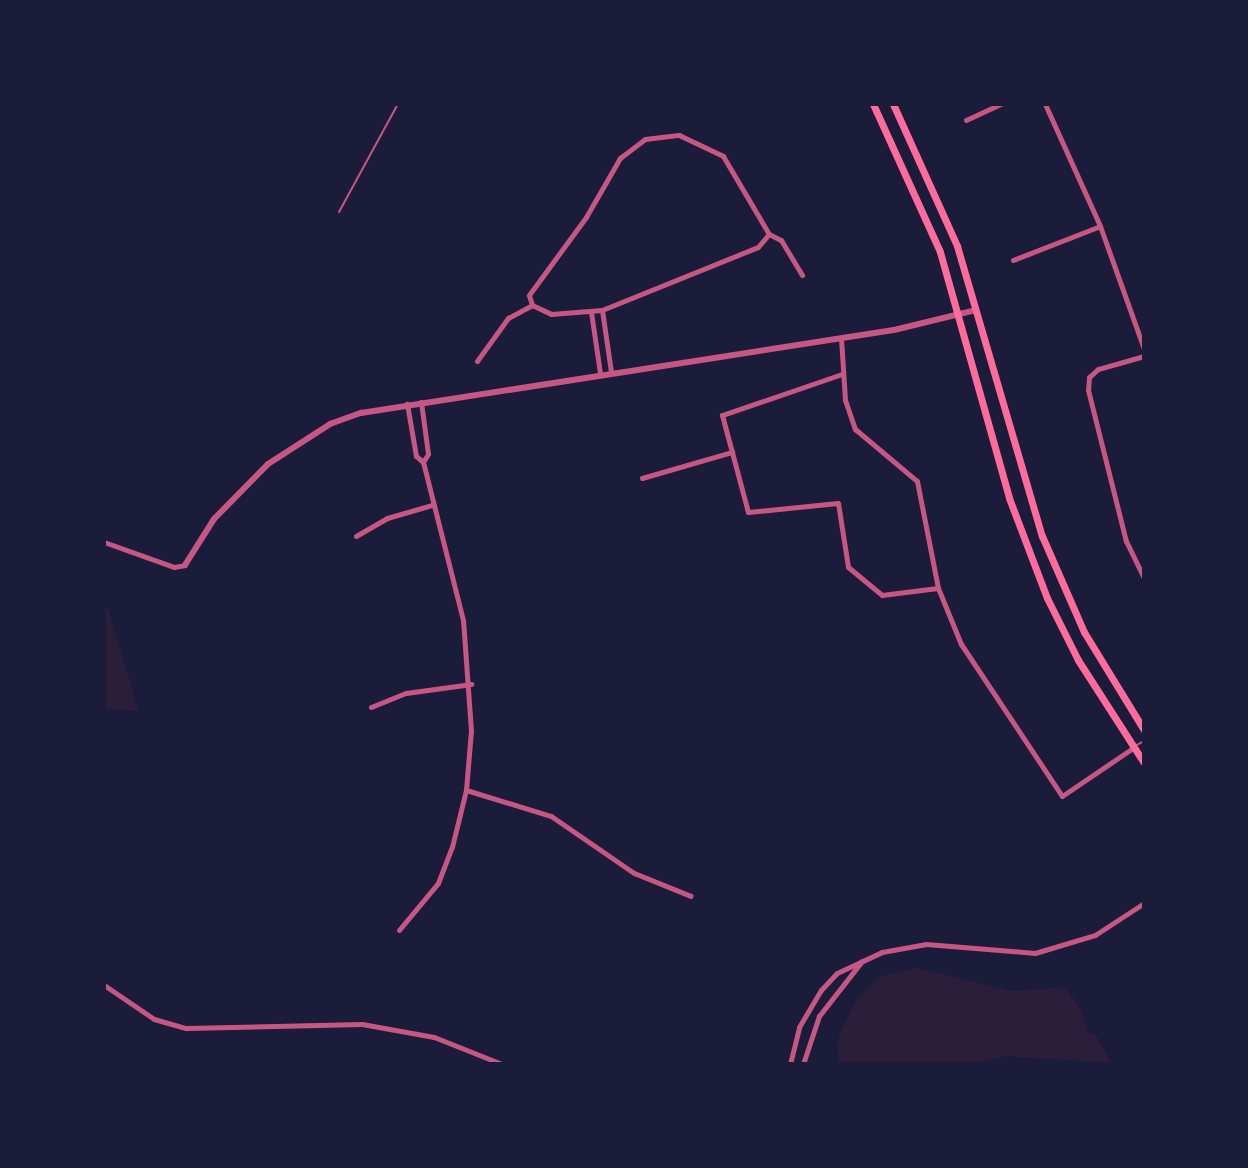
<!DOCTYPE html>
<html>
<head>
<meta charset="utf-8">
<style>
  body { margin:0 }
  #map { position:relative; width:1248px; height:1168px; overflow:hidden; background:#1b1b3a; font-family:Poppins,sans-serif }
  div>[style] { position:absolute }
  .green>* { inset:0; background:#2a1e3b }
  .service>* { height:2px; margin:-1px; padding:0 1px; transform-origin:1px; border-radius:1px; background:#c65784 }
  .minor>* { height:5px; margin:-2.5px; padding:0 2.5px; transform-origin:2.5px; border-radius:2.5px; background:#c65784 }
  .tertiary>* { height:6px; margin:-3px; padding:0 3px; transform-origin:3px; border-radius:3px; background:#c65784 }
  .primary>* { height:7px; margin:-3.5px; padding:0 3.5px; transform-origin:3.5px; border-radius:3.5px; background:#ff6b9d }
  span { translate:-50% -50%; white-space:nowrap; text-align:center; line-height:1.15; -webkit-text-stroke:6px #1b1b3a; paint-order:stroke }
  .frame { position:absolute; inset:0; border:106px solid #1b1b3a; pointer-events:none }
</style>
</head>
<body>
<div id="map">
  <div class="green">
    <i style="clip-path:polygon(104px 609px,108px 609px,139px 712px,104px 708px)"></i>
    <i style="clip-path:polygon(917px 968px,1012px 991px,1065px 987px,1082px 1011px,1087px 1031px,1096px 1035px,1111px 1063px,1005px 1056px,975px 1064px,837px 1064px,839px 1035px,856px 1001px,881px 976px)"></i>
  </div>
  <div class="service">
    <i style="left:339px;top:212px;width:123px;rotate:-61.4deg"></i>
    <i style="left:1135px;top:746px;width:10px;rotate:-29deg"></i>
  </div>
  <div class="minor">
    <i style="left:1045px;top:104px;width:134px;rotate:65.7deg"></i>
    <i style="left:1100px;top:226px;width:131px;rotate:70.3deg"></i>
    <i style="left:966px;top:120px;width:38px;rotate:-25deg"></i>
    <i style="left:769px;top:234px;width:13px;rotate:27deg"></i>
    <i style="left:781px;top:240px;width:41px;rotate:59deg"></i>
    <i style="left:1013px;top:260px;width:93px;rotate:-21.3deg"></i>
    <i style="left:532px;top:305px;width:21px;rotate:25deg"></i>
    <i style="left:551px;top:314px;width:51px;rotate:-4.5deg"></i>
    <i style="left:602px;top:310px;width:168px;rotate:-22deg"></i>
    <i style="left:758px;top:247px;width:17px;rotate:-50deg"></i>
    <i style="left:602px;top:310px;width:63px;rotate:81.7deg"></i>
    <i style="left:591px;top:312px;width:62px;rotate:81.6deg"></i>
    <i style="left:841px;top:338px;width:62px;rotate:86.3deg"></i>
    <i style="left:845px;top:400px;width:31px;rotate:71deg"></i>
    <i style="left:855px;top:429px;width:81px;rotate:40deg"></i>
    <i style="left:917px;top:481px;width:109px;rotate:78.9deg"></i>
    <i style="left:938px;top:588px;width:61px;rotate:67.7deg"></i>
    <i style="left:961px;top:644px;width:182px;rotate:56.4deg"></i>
    <i style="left:1062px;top:796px;width:86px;rotate:-34.1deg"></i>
    <i style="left:1144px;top:356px;width:48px;rotate:164.2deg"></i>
    <i style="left:1098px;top:369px;width:12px;rotate:138deg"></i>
    <i style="left:1089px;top:377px;width:13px;rotate:94deg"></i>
    <i style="left:1088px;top:390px;width:156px;rotate:75.9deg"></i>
    <i style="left:1126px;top:541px;width:41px;rotate:64.1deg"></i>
    <i style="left:477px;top:361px;width:53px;rotate:-54.2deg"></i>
    <i style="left:508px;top:318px;width:27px;rotate:-28deg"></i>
    <i style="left:532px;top:305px;width:10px;rotate:-107deg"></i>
    <i style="left:529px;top:295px;width:97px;rotate:-53.8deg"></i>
    <i style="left:586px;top:217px;width:68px;rotate:-60deg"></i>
    <i style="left:620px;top:158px;width:31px;rotate:-37deg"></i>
    <i style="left:645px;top:139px;width:34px;rotate:-7deg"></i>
    <i style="left:679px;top:135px;width:49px;rotate:25.5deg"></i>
    <i style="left:723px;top:156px;width:91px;rotate:59.5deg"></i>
    <i style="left:842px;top:374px;width:127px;rotate:161.1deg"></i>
    <i style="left:722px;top:415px;width:100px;rotate:75deg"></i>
    <i style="left:748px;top:512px;width:90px;rotate:-5.7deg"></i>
    <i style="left:838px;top:503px;width:65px;rotate:81.1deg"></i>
    <i style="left:848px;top:567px;width:44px;rotate:39.5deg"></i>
    <i style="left:882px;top:595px;width:56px;rotate:-7.1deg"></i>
    <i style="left:421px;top:402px;width:52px;rotate:82.3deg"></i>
    <i style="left:428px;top:454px;width:9px;rotate:122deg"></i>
    <i style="left:642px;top:478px;width:94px;rotate:-16.1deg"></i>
    <i style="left:356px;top:536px;width:36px;rotate:-30deg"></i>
    <i style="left:387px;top:518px;width:47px;rotate:-16.1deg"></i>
    <i style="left:104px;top:542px;width:74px;rotate:19.7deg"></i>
    <i style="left:174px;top:567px;width:11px;rotate:-10deg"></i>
    <i style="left:371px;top:707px;width:38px;rotate:-22deg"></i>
    <i style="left:406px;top:693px;width:66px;rotate:-7.9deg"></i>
    <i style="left:466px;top:790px;width:89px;rotate:17deg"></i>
    <i style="left:551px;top:816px;width:101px;rotate:34.5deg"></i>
    <i style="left:634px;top:873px;width:61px;rotate:22deg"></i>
    <i style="left:399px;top:930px;width:61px;rotate:-50.3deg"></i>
    <i style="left:438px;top:883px;width:39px;rotate:-69deg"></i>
    <i style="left:452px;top:847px;width:59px;rotate:-76.2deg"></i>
    <i style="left:466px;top:790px;width:59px;rotate:-85.2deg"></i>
    <i style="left:471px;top:731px;width:111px;rotate:-94.1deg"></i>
    <i style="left:463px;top:620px;width:163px;rotate:-104.2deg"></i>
    <i style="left:423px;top:462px;width:9px;rotate:-139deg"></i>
    <i style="left:416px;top:456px;width:53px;rotate:-99.8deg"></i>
    <i style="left:104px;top:985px;width:60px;rotate:34.2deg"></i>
    <i style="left:154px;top:1019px;width:33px;rotate:16deg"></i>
    <i style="left:186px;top:1028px;width:176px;rotate:-1.3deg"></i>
    <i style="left:362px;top:1024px;width:73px;rotate:10.2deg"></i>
    <i style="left:434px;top:1037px;width:73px;rotate:21.7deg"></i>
    <i style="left:790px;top:1064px;width:38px;rotate:-76deg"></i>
    <i style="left:799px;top:1027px;width:43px;rotate:-59.3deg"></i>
    <i style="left:821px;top:990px;width:23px;rotate:-47deg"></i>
    <i style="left:837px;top:973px;width:50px;rotate:-25deg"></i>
    <i style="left:882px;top:952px;width:45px;rotate:-10.3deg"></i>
    <i style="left:926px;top:944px;width:109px;rotate:4.7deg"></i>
    <i style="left:1035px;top:953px;width:63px;rotate:-16.7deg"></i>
    <i style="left:1095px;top:935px;width:59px;rotate:-33.1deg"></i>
    <i style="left:803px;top:1064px;width:51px;rotate:-71.6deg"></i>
    <i style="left:819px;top:1016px;width:70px;rotate:-52deg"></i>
  </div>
  <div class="tertiary">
    <i style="left:185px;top:565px;width:54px;rotate:-57.8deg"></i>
    <i style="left:214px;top:519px;width:77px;rotate:-45.5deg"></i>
    <i style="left:268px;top:464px;width:74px;rotate:-32.8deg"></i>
    <i style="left:330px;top:424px;width:33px;rotate:-20deg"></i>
    <i style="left:361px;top:413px;width:539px;rotate:-8.85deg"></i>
    <i style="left:894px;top:330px;width:84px;rotate:-13.7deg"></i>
  </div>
  <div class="primary">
    <i style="left:873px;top:104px;width:162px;rotate:65.6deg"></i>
    <i style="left:940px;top:252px;width:255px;rotate:74.3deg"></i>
    <i style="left:1009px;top:498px;width:107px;rotate:69.2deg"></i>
    <i style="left:1047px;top:598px;width:69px;rotate:63.4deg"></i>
    <i style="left:1078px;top:660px;width:122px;rotate:57.3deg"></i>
    <i style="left:893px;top:104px;width:156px;rotate:65.7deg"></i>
    <i style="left:957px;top:246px;width:302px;rotate:73.7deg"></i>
    <i style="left:1042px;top:536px;width:105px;rotate:66.4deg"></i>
    <i style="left:1084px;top:632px;width:115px;rotate:58.5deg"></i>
  </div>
  <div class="frame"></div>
</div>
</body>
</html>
